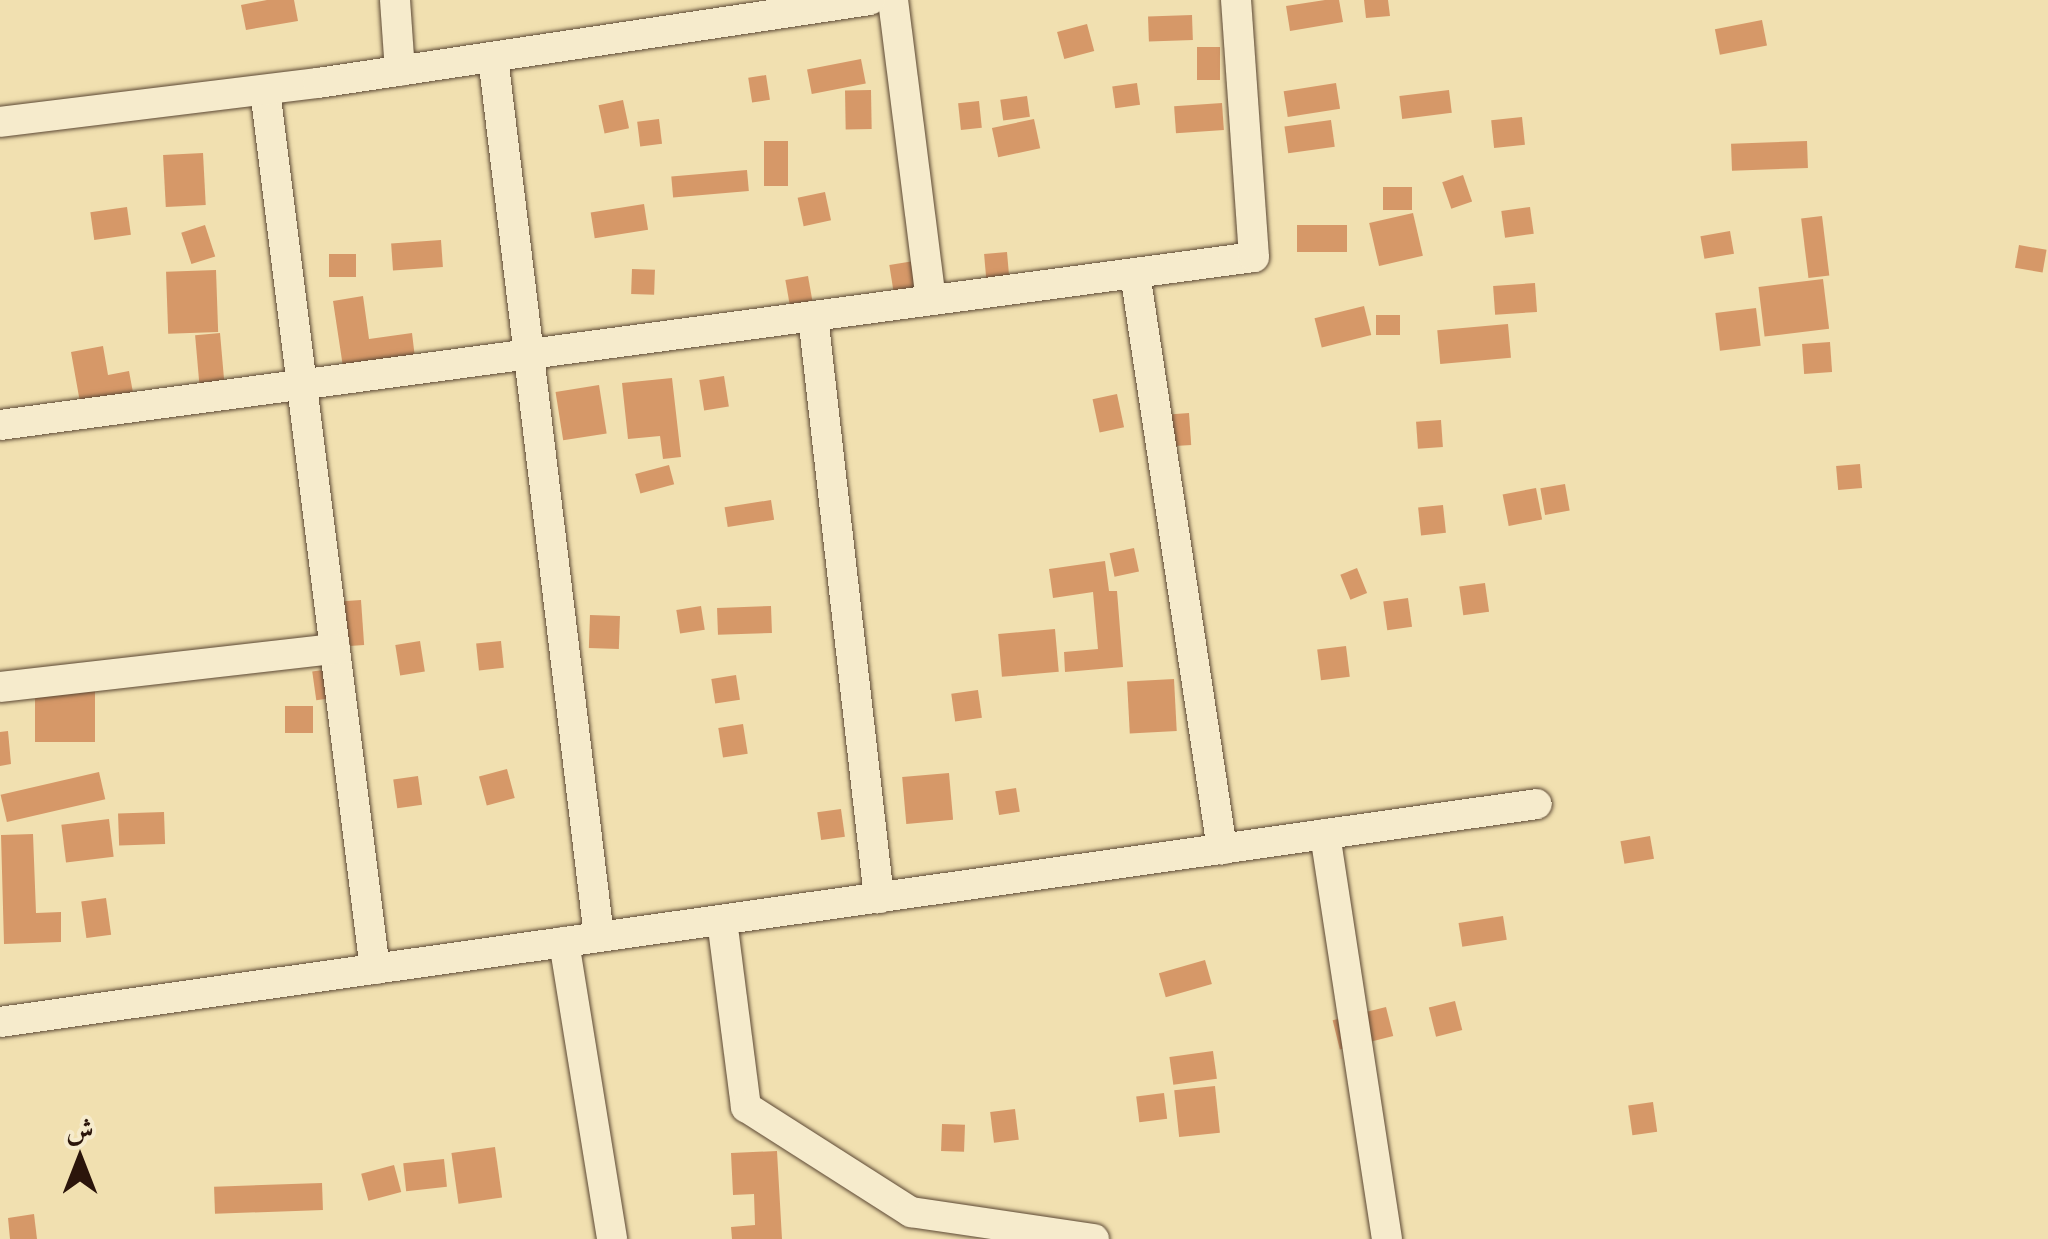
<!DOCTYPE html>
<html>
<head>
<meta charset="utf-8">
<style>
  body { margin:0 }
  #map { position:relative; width:2048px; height:1239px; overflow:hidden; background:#f1e0b0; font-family:"Gentium Book Plus",Amiri,serif }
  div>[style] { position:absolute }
  .building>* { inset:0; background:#d69868; transform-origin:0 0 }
  .roads { filter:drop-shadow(0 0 2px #5c4834) drop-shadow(0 0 2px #5c4834) }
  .street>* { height:30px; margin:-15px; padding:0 15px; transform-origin:15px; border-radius:15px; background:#f6ebcc }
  span { translate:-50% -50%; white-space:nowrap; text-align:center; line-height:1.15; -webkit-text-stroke:8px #f6ebcc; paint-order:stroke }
  .north { position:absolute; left:30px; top:1109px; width:100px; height:100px; -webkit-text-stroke:8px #f6ebcc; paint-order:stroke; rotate:0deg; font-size:28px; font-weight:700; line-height:40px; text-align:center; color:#2b150b }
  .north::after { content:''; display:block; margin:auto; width:35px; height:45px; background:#2b150b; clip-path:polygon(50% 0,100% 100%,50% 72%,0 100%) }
</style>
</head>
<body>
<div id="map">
  <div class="building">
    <i style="clip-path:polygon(267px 0,294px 0,298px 21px,246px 30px,241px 5px)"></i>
    <i style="clip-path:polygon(1325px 0,1339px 0,1343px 22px,1290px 31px,1286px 6px)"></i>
    <i style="clip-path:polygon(1364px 0,1388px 0,1390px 16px,1366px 18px)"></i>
    <i style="left:1192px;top:15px;width:25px;height:44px;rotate:88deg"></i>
    <i style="left:1762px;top:20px;width:26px;height:48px;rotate:79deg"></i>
    <i style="left:1087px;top:24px;width:28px;height:31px;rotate:75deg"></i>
    <i style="left:1197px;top:47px;width:23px;height:33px"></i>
    <i style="left:861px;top:59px;width:25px;height:55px;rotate:79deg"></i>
    <i style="left:766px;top:75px;width:25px;height:18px;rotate:81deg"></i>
    <i style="left:1137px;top:83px;width:22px;height:25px;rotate:82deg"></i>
    <i style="left:1336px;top:83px;width:26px;height:53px;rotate:81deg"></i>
    <i style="left:871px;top:90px;width:39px;height:26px;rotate:89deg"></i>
    <i style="left:1449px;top:90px;width:23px;height:50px;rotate:83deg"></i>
    <i style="left:1027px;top:96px;width:21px;height:27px;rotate:82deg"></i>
    <i style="left:623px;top:100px;width:29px;height:25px;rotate:78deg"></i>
    <i style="left:979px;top:101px;width:27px;height:21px;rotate:84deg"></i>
    <i style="left:1222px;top:103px;width:27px;height:48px;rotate:86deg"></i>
    <i style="left:1522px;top:117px;width:28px;height:31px;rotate:84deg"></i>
    <i style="left:659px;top:119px;width:25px;height:22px;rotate:83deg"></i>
    <i style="left:1034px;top:119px;width:30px;height:43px;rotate:78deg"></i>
    <i style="left:1331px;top:120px;width:27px;height:47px;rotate:82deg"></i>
    <i style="left:764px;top:141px;width:24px;height:45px"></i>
    <i style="left:1807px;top:141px;width:27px;height:76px;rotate:88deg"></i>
    <i style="left:203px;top:153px;width:52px;height:40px;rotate:87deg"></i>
    <i style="left:747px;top:170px;width:21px;height:76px;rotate:85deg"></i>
    <i style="left:1463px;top:175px;width:28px;height:22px;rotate:71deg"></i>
    <i style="left:1383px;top:187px;width:29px;height:23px"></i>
    <i style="left:825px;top:192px;width:29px;height:28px;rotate:78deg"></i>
    <i style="left:644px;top:204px;width:26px;height:54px;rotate:81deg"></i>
    <i style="left:127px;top:207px;width:28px;height:37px;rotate:82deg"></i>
    <i style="left:1530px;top:207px;width:27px;height:29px;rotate:82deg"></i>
    <i style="left:1413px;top:213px;width:44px;height:45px;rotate:77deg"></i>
    <i style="left:1822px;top:216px;width:60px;height:21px;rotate:83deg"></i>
    <i style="left:205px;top:225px;width:33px;height:25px;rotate:72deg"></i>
    <i style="left:1347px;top:225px;width:27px;height:50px;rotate:90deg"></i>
    <i style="left:1730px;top:231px;width:23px;height:30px;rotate:80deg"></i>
    <i style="left:441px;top:240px;width:27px;height:50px;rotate:86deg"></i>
    <i style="left:2019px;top:245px;width:28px;height:23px;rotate:10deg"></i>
    <i style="left:1007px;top:252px;width:24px;height:23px;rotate:85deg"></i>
    <i style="left:329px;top:254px;width:27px;height:23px"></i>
    <i style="left:914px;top:261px;width:26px;height:25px;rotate:81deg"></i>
    <i style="left:632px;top:269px;width:23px;height:25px;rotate:2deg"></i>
    <i style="left:216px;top:270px;width:62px;height:50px;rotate:88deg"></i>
    <i style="left:808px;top:276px;width:28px;height:23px;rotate:80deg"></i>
    <i style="left:1823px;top:279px;width:50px;height:65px;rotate:83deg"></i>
    <i style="left:1535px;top:283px;width:29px;height:42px;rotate:86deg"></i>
    <i style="clip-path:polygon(363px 296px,369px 339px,412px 333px,415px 358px,343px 367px,333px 301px)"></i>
    <i style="left:1364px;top:306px;width:30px;height:51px;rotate:76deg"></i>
    <i style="left:1756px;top:308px;width:38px;height:41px;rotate:83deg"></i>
    <i style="left:1376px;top:315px;width:24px;height:20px"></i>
    <i style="left:1508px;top:324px;width:34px;height:71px;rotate:85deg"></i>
    <i style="left:220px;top:333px;width:58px;height:25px;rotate:85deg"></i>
    <i style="left:1830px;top:342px;width:30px;height:28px;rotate:86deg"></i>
    <i style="clip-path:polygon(103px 346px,108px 375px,129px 371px,134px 398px,81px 408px,71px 352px)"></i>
    <i style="left:724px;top:376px;width:31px;height:25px;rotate:81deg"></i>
    <i style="clip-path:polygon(672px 378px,681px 457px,663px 459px,660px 436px,628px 439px,622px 383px)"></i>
    <i style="left:599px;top:385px;width:49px;height:44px;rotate:81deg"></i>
    <i style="left:1117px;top:394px;width:34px;height:25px;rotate:78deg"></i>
    <i style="left:1189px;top:413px;width:32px;height:24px;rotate:86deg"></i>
    <i style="left:1441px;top:420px;width:27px;height:25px;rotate:86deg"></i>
    <i style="left:1860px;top:464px;width:24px;height:24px;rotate:85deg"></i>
    <i style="left:669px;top:465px;width:20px;height:35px;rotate:75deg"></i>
    <i style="left:1565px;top:484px;width:27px;height:25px;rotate:80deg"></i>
    <i style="left:1536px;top:488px;width:32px;height:34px;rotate:79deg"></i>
    <i style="left:771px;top:500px;width:20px;height:47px;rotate:81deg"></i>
    <i style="left:1443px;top:505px;width:28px;height:25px;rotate:84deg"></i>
    <i style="left:1134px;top:548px;width:24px;height:25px;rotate:78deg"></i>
    <i style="clip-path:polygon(1105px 561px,1109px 591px,1117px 591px,1123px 667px,1065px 672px,1064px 652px,1098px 649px,1093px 592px,1053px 598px,1049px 569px)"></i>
    <i style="left:1357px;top:568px;width:27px;height:18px;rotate:68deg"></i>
    <i style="left:1485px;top:583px;width:29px;height:26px;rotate:82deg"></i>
    <i style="left:1408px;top:598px;width:29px;height:25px;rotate:82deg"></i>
    <i style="left:361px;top:600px;width:45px;height:40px;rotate:86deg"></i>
    <i style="left:701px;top:606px;width:24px;height:25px;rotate:81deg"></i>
    <i style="left:771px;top:606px;width:27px;height:54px;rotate:88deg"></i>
    <i style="left:590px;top:615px;width:30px;height:33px;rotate:2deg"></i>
    <i style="left:1055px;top:629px;width:43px;height:57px;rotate:85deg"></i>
    <i style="left:420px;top:641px;width:31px;height:25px;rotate:81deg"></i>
    <i style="left:501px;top:641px;width:27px;height:25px;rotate:84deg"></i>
    <i style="left:1346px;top:646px;width:31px;height:29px;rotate:83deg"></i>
    <i style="left:337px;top:668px;width:29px;height:25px;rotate:82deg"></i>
    <i style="left:736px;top:675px;width:25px;height:25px;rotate:81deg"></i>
    <i style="left:1174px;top:679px;width:52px;height:47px;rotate:87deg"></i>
    <i style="left:35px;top:681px;width:60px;height:61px"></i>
    <i style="left:978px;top:690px;width:28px;height:27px;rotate:82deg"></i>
    <i style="left:285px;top:706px;width:28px;height:27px"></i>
    <i style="left:743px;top:724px;width:30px;height:25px;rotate:81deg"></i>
    <i style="clip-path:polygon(8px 731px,11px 764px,0 766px,0 732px)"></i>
    <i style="left:507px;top:769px;width:30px;height:29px;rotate:75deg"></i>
    <i style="left:99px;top:772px;width:28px;height:101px;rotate:77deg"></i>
    <i style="left:949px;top:773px;width:47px;height:47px;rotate:85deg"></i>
    <i style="left:418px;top:776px;width:29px;height:25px;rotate:82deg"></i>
    <i style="left:1016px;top:788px;width:24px;height:21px;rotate:81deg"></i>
    <i style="left:841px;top:809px;width:28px;height:24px;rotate:82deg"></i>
    <i style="left:164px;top:812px;width:32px;height:46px;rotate:88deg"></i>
    <i style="left:109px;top:819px;width:38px;height:48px;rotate:83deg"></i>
    <i style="clip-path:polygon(33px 834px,36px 913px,61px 912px,61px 942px,4px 944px,1px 835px)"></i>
    <i style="left:1650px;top:836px;width:23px;height:30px;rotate:80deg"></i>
    <i style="left:106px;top:898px;width:37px;height:25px;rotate:82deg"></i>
    <i style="left:1503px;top:916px;width:24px;height:45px;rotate:81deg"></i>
    <i style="left:1205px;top:960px;width:25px;height:48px;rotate:74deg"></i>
    <i style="left:1455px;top:1001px;width:30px;height:27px;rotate:76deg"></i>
    <i style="left:1386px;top:1007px;width:30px;height:55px;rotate:76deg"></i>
    <i style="left:1213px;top:1051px;width:28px;height:44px;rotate:82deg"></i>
    <i style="left:1215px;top:1086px;width:47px;height:41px;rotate:84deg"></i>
    <i style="left:1164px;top:1093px;width:26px;height:28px;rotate:83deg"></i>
    <i style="left:1653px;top:1102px;width:30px;height:25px;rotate:82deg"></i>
    <i style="left:1015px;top:1109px;width:31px;height:25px;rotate:83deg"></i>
    <i style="left:942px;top:1124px;width:23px;height:27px;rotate:2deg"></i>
    <i style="left:495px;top:1147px;width:51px;height:44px;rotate:82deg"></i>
    <i style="clip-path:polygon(777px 1151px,782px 1239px,732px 1239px,731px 1227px,755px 1225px,754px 1194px,733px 1195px,731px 1153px)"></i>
    <i style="left:444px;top:1159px;width:28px;height:41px;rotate:84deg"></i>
    <i style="left:394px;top:1165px;width:28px;height:34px;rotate:75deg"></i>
    <i style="left:322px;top:1183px;width:27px;height:108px;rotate:88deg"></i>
    <i style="clip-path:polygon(34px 1214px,37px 1239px,10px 1239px,8px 1218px)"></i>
  </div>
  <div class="roads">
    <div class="street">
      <i style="left:395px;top:0;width:71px;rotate:86deg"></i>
      <i style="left:893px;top:0;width:302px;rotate:82.8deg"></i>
      <i style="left:493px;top:57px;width:886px;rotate:83.13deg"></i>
      <i style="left:265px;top:90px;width:886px;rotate:82.87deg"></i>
      <i style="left:0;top:122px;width:320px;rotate:-7deg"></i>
      <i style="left:318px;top:83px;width:558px;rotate:-8.55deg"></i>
      <i style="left:1135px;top:273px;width:583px;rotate:81.41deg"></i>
      <i style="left:813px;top:316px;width:586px;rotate:83.53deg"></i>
      <i style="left:0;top:425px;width:1265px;rotate:-7.63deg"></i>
      <i style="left:1254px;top:257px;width:258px;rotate:-94deg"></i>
      <i style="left:0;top:687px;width:337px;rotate:-6.5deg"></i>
      <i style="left:1325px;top:834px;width:410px;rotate:81.3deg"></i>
      <i style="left:722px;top:920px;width:189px;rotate:82.7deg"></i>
      <i style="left:746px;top:1107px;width:196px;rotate:32.5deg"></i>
      <i style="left:911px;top:1212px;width:185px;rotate:8.4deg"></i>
      <i style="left:564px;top:942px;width:301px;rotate:80.8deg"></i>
      <i style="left:0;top:1022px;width:1552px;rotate:-8.07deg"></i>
    </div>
  </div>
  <div class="north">ش</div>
</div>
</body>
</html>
